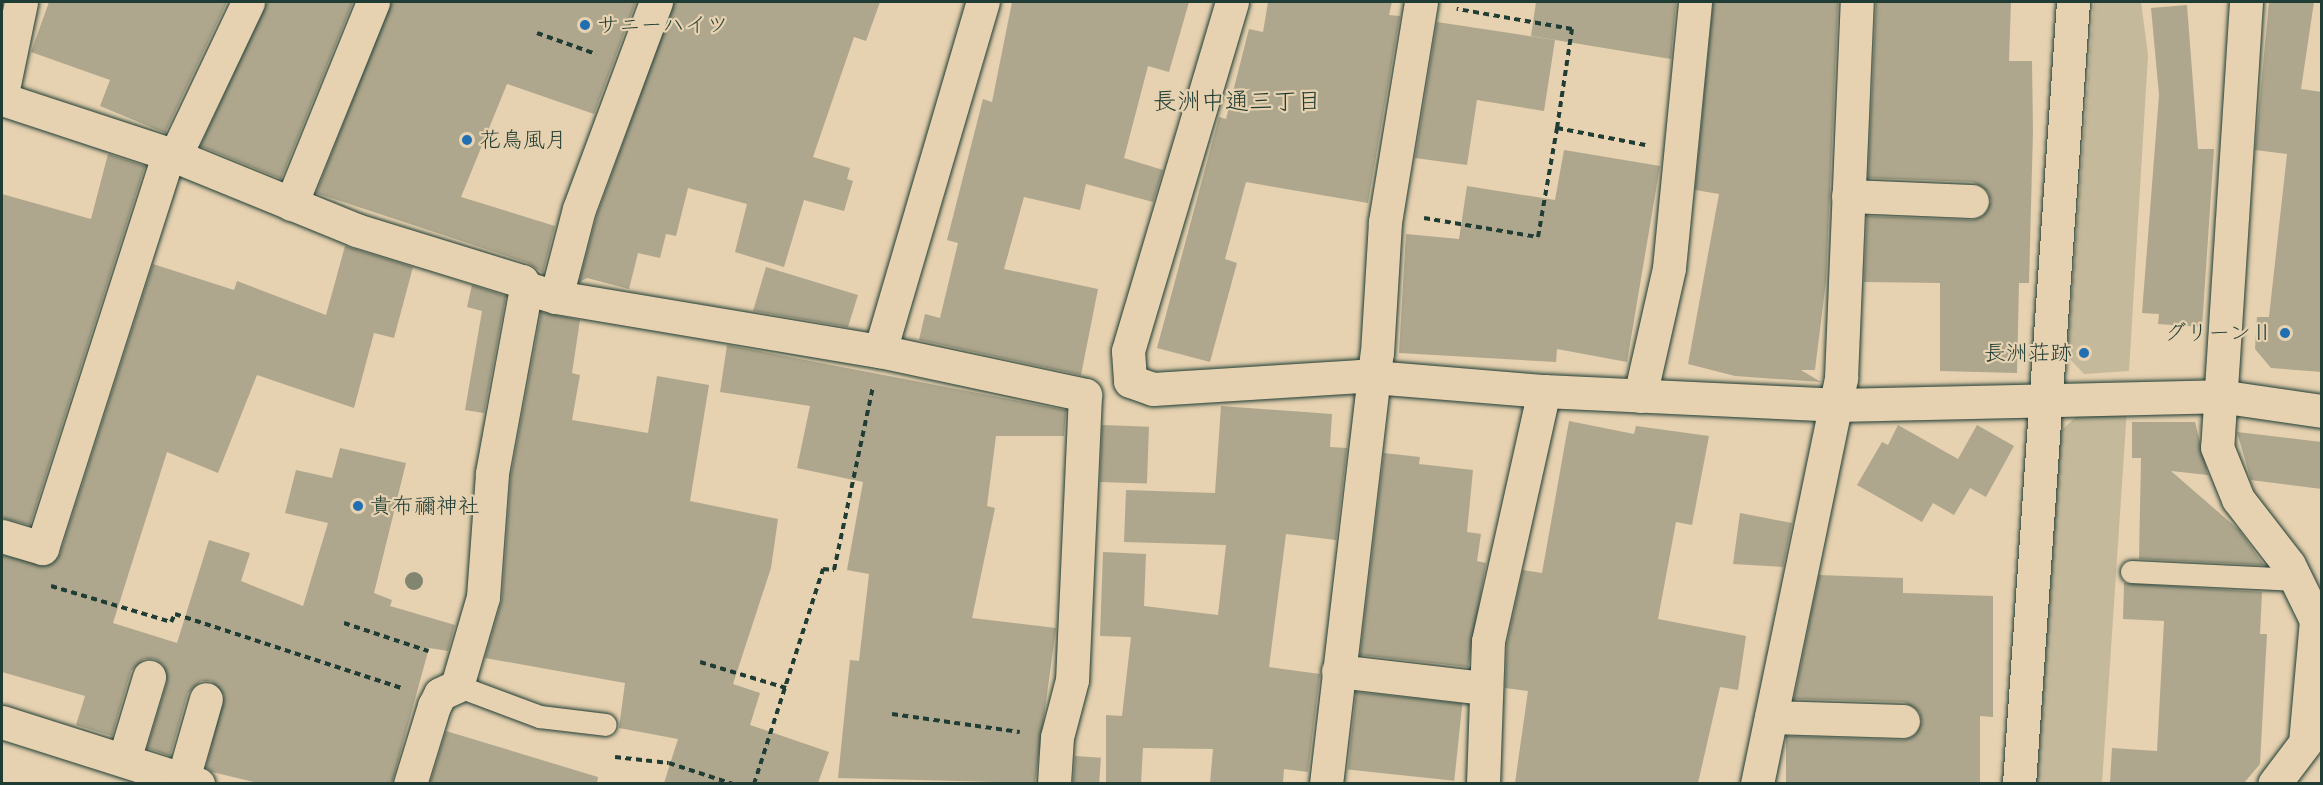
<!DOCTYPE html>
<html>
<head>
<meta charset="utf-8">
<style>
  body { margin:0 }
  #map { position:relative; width:2323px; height:785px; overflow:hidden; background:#e6d1b0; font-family:Sriracha,"Klee One",sans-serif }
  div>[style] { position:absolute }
  .green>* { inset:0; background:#c5b99b }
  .building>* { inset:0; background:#afa78d; transform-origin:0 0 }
  .path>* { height:4px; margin-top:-2px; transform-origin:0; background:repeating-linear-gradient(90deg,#1f3d34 0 6px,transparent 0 10.5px) }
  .roads { filter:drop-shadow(0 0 2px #1f3d34) drop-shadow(0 0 2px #1f3d34) }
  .service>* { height:22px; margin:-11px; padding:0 11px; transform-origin:11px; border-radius:11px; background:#e6d1b0 }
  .minor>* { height:33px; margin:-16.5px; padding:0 16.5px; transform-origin:16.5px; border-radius:16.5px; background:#e6d1b0 }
  .trees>* { width:18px; height:18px; margin:-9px; border-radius:50%; background:#828671 }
  .dots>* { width:16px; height:16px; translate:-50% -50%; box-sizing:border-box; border:3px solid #e6d1b0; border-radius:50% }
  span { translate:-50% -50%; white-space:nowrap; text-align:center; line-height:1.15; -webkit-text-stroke:4.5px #e6d1b0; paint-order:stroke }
  .poi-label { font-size:22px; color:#1f3d34 }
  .left { translate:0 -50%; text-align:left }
  .right { translate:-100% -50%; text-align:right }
  .neighbourhood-label { font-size:24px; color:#1f3d34 }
  .frame { position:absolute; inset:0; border:3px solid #1f3d34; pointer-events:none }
</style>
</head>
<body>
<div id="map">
  <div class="green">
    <i style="clip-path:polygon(2094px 2px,2141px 2px,2148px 55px,2129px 371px,2084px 374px,2067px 356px)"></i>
    <i style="clip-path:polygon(2127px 409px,2102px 783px,2037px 784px,2061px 431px,2082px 411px)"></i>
  </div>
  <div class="building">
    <i style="clip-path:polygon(49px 2px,227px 2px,165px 133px,100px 106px,110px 80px,31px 52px)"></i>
    <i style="clip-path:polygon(267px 2px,353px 2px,281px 179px,200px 146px)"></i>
    <i style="clip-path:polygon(391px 2px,636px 2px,594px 114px,507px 84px,461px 197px,555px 226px,543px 273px,528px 263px,316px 193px)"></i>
    <i style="clip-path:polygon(674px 2px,880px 2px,866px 41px,854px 37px,813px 157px,850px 168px,847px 179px,853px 181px,844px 211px,804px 200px,784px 267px,735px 252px,747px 204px,688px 188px,676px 236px,666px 234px,660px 258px,638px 253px,629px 289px,587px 278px,579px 282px,597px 215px)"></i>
    <i style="clip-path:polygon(1012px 2px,1189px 2px,1169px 72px,1148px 66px,1124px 158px,1163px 170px,1153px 202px,1086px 184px,1080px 210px,1024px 197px,1004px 269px,1098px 289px,1081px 375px,919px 340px,925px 314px,940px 318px,958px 243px,947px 240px,983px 99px,992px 102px)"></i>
    <i style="clip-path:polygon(1268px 2px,1392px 2px,1389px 15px,1400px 16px,1368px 203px,1246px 182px,1225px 259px,1237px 263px,1210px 362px,1157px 348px,1219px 117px,1226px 119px,1249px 29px,1263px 32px)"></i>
    <i style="clip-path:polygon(1536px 2px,1676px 2px,1671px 59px,1531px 36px)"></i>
    <i style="clip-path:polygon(1713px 2px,1838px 2px,1826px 281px,1815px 370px,1801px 370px,1821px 382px,1735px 376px,1688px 364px,1719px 194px,1695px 190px)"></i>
    <i style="clip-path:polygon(1876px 2px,2011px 2px,2009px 61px,2032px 61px,2033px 131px,2029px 283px,2019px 283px,2017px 373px,1940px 371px,1940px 283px,1864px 282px,1867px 216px,1972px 220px,1981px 217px,1991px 202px,1988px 192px,1973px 182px,1868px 178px)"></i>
    <i style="clip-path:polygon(2269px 2px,2314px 2px,2301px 89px,2322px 92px,2322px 372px,2271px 368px,2255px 349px,2257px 317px,2269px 317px,2287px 154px,2255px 150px)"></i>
    <i style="clip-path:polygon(2187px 5px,2198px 149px,2214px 149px,2202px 327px,2158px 324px,2159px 314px,2142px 313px,2159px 95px,2151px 8px)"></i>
    <i style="clip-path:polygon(1437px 22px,1555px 40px,1544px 111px,1477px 100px,1467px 165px,1415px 158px)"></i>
    <i style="clip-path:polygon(1564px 150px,1660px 166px,1627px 362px,1557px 349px,1556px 362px,1399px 353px,1406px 234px,1459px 239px,1467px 186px,1555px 200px)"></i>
    <i style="clip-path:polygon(108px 154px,145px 166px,30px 525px,2px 518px,2px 194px,91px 219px)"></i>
    <i style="clip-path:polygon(345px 246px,413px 267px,394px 338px,374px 333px,354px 408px,257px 375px,218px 473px,167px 452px,113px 623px,177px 643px,209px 540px,250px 553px,241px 581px,303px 606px,328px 523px,285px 513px,296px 470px,332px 478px,340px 448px,406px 463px,374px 593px,392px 600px,390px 606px,455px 625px,448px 651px,429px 648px,392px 783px,258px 783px,212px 772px,206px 767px,224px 695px,211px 681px,201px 681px,188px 693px,170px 756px,147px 748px,167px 682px,163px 665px,154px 659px,144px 659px,131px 671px,112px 736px,76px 725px,85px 696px,2px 672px,2px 555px,46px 566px,60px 554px,153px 264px,234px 290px,237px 281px,326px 315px)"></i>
    <i style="clip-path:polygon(766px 267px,858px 295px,848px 327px,753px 311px)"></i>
    <i style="clip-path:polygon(472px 285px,506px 296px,484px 413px,465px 410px,482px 311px,467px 307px)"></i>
    <i style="clip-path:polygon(541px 312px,580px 320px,572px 373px,580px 375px,572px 420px,648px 433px,657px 376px,709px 385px,690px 501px,778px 519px,771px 568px,733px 684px,760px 693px,750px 725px,829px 752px,818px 783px,664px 783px,678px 739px,619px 728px,625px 683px,485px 658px,502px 599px,511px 475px)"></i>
    <i style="clip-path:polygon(727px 345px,1066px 410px,1064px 436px,996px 436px,987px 506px,995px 508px,972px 618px,1056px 628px,1035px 783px,838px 778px,850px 660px,859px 661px,869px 574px,847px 570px,863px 482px,797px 468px,810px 406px,720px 392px)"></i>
    <i style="clip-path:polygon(1221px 406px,1332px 414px,1330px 447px,1347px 448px,1336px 540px,1286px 534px,1269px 667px,1320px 674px,1308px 772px,1284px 769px,1283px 783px,1210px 783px,1213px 749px,1143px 748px,1141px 783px,1106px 783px,1106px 715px,1122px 716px,1131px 637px,1100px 636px,1103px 552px,1146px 554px,1144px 606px,1218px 615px,1226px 545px,1124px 542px,1126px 490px,1215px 493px)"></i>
    <i style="clip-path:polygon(1569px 421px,1634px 434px,1636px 426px,1709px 436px,1692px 525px,1676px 522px,1658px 619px,1746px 636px,1738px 690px,1720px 687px,1698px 783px,1515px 783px,1528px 691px,1505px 688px,1507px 643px,1523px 570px,1542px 573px)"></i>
    <i style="clip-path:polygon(2132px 422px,2195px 422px,2208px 475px,2171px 471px,2239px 530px,2264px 565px,2139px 559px,2141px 458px,2132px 458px)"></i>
    <i style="left:1102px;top:425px;width:47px;height:57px;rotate:2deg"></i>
    <i style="clip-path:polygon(1898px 425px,1958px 459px,1977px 425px,2014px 446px,1986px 497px,1970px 488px,1954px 515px,1933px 503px,1922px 522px,1857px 485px,1882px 442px,1888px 445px)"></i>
    <i style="clip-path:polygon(2237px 432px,2322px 442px,2322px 489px,2251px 480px)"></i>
    <i style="clip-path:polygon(1384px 453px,1420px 457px,1419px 464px,1473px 470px,1467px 532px,1481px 534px,1477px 561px,1486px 563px,1468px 667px,1360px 655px)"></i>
    <i style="clip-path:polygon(1740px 513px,1792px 523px,1783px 567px,1733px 564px)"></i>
    <i style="clip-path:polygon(1819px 575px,1903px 578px,1903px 593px,1993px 596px,1993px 717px,1980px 716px,1980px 783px,1786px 783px,1786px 736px,1903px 740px,1912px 737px,1922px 722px,1919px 712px,1904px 702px,1794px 699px)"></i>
    <i style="clip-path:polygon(2124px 583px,2262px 592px,2260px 634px,2267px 634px,2260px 764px,2244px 783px,2110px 783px,2112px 748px,2157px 751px,2164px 621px,2123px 619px)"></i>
    <i style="left:1356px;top:692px;width:107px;height:78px;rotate:6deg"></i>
    <i style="clip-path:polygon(446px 731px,598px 777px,597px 783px,430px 783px)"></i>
    <i style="left:1075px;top:756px;width:26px;height:27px;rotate:4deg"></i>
  </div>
  <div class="path">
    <i style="left:537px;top:33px;width:63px;rotate:19.6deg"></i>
    <i style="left:1557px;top:128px;width:90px;rotate:10.9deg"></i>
    <i style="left:1424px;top:218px;width:116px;rotate:9.5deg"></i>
    <i style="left:1538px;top:237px;width:111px;rotate:-80.1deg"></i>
    <i style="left:1557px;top:128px;width:100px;rotate:-81.4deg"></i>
    <i style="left:1572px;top:29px;width:117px;rotate:-170.1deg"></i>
    <i style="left:51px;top:586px;width:125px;rotate:16.7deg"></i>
    <i style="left:171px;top:622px;width:9px;rotate:-63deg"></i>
    <i style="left:175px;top:614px;width:239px;rotate:18.1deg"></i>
    <i style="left:344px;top:623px;width:89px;rotate:18.4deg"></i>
    <i style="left:700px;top:662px;width:90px;rotate:16.8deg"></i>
    <i style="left:892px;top:714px;width:129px;rotate:8deg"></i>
    <i style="left:615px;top:757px;width:54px;rotate:6.3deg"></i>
    <i style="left:669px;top:763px;width:67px;rotate:18.2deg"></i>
    <i style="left:754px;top:784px;width:226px;rotate:-72.2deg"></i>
    <i style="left:823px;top:569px;width:11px;rotate:5deg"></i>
    <i style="left:834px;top:570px;width:187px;rotate:-78deg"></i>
  </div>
  <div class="roads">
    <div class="service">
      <i style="left:2132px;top:572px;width:165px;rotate:2.8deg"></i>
      <i style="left:457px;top:686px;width:89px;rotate:20.5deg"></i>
      <i style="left:540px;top:717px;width:66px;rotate:6.9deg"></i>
    </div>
    <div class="minor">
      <i style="left:1232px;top:2px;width:364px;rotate:106.6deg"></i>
      <i style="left:1128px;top:351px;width:30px;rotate:86deg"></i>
      <i style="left:1130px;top:381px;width:24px;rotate:19deg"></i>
      <i style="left:1153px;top:389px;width:208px;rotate:-3.6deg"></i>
      <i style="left:1361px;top:376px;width:184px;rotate:4.7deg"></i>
      <i style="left:2246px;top:2px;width:446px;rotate:93.7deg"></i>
      <i style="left:2217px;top:447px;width:56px;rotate:68deg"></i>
      <i style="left:2238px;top:499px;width:83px;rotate:52.3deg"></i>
      <i style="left:2289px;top:565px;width:61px;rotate:63.9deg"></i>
      <i style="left:2316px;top:620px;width:123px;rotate:95.1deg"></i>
      <i style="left:2305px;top:743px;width:51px;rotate:127.1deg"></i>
      <i style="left:2px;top:94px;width:94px;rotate:-78.3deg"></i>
      <i style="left:2px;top:99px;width:182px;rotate:18.2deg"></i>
      <i style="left:175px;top:156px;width:196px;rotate:22.2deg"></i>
      <i style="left:356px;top:230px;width:174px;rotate:17.1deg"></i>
      <i style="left:522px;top:281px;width:8px;rotate:60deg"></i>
      <i style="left:526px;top:288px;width:31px;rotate:17deg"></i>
      <i style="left:556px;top:297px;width:328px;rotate:9.5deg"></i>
      <i style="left:880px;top:351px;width:210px;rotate:12.1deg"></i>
      <i style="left:1085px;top:395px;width:285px;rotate:92.6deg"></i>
      <i style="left:1072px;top:680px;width:59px;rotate:104.7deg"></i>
      <i style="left:1057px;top:737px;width:47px;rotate:93.7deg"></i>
      <i style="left:1848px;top:196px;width:124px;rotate:2.3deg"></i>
      <i style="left:291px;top:204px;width:218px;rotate:-67.9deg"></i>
      <i style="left:556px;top:297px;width:91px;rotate:-75.4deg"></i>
      <i style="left:579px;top:209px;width:221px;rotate:-69.6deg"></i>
      <i style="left:880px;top:351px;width:364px;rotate:-73.6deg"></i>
      <i style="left:1640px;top:396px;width:131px;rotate:-77.2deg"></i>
      <i style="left:1669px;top:268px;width:267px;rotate:-84.4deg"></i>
      <i style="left:2px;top:536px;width:42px;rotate:16.7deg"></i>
      <i style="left:42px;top:548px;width:402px;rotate:-72.2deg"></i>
      <i style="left:165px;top:165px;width:13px;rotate:-42deg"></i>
      <i style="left:175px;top:156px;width:170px;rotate:-64.6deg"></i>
      <i style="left:1338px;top:671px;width:149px;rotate:6.6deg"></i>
      <i style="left:1771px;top:717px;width:132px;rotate:1.7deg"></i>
      <i style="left:2px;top:722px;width:206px;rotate:17.6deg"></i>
      <i style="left:124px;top:760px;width:87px;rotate:-73.2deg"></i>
      <i style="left:183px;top:779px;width:83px;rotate:-74deg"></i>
      <i style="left:410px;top:784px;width:82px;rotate:-72.9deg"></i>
      <i style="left:434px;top:706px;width:13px;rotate:-63deg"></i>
      <i style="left:440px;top:694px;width:19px;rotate:-25deg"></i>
      <i style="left:457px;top:686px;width:93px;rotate:-73.7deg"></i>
      <i style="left:483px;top:597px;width:124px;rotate:-85.8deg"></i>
      <i style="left:492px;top:473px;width:188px;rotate:-79.6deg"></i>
      <i style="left:1326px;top:784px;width:434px;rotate:-83.3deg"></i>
      <i style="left:1377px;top:353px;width:131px;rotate:-86.5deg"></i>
      <i style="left:1385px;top:222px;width:223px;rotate:-80.7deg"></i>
      <i style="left:1483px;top:784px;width:143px;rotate:-88deg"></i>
      <i style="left:1488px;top:641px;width:256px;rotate:-77.4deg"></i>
      <i style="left:1544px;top:391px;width:292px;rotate:2.7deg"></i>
      <i style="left:1836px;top:405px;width:383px;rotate:-1.3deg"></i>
      <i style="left:2219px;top:396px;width:104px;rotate:8.3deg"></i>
      <i style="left:1757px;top:784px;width:415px;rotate:-78.3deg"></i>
      <i style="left:1841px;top:378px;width:376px;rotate:-87.6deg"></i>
      <i style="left:2019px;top:784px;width:784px;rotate:-86.05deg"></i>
    </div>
  </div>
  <div class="trees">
    <i style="left:414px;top:581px"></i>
  </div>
  <div class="dots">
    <i style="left:585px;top:25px;background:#1f6fb2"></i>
    <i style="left:467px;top:140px;background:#1f6fb2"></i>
    <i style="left:2285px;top:333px;background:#1f6fb2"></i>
    <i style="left:2084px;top:353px;background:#1f6fb2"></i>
    <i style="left:358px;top:506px;background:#1f6fb2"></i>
  </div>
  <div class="poi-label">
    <span class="left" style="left:597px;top:25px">サニーハイツ</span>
    <span class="left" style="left:479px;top:140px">花鳥風月</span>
    <span class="right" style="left:2273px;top:333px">グリーンⅡ</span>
    <span class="right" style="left:2072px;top:353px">長洲荘跡</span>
    <span class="left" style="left:370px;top:506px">貴布禰神社</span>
  </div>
  <div class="neighbourhood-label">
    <span style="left:1237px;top:102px">長洲中通三丁目</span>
  </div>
  <div class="frame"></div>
</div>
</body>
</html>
